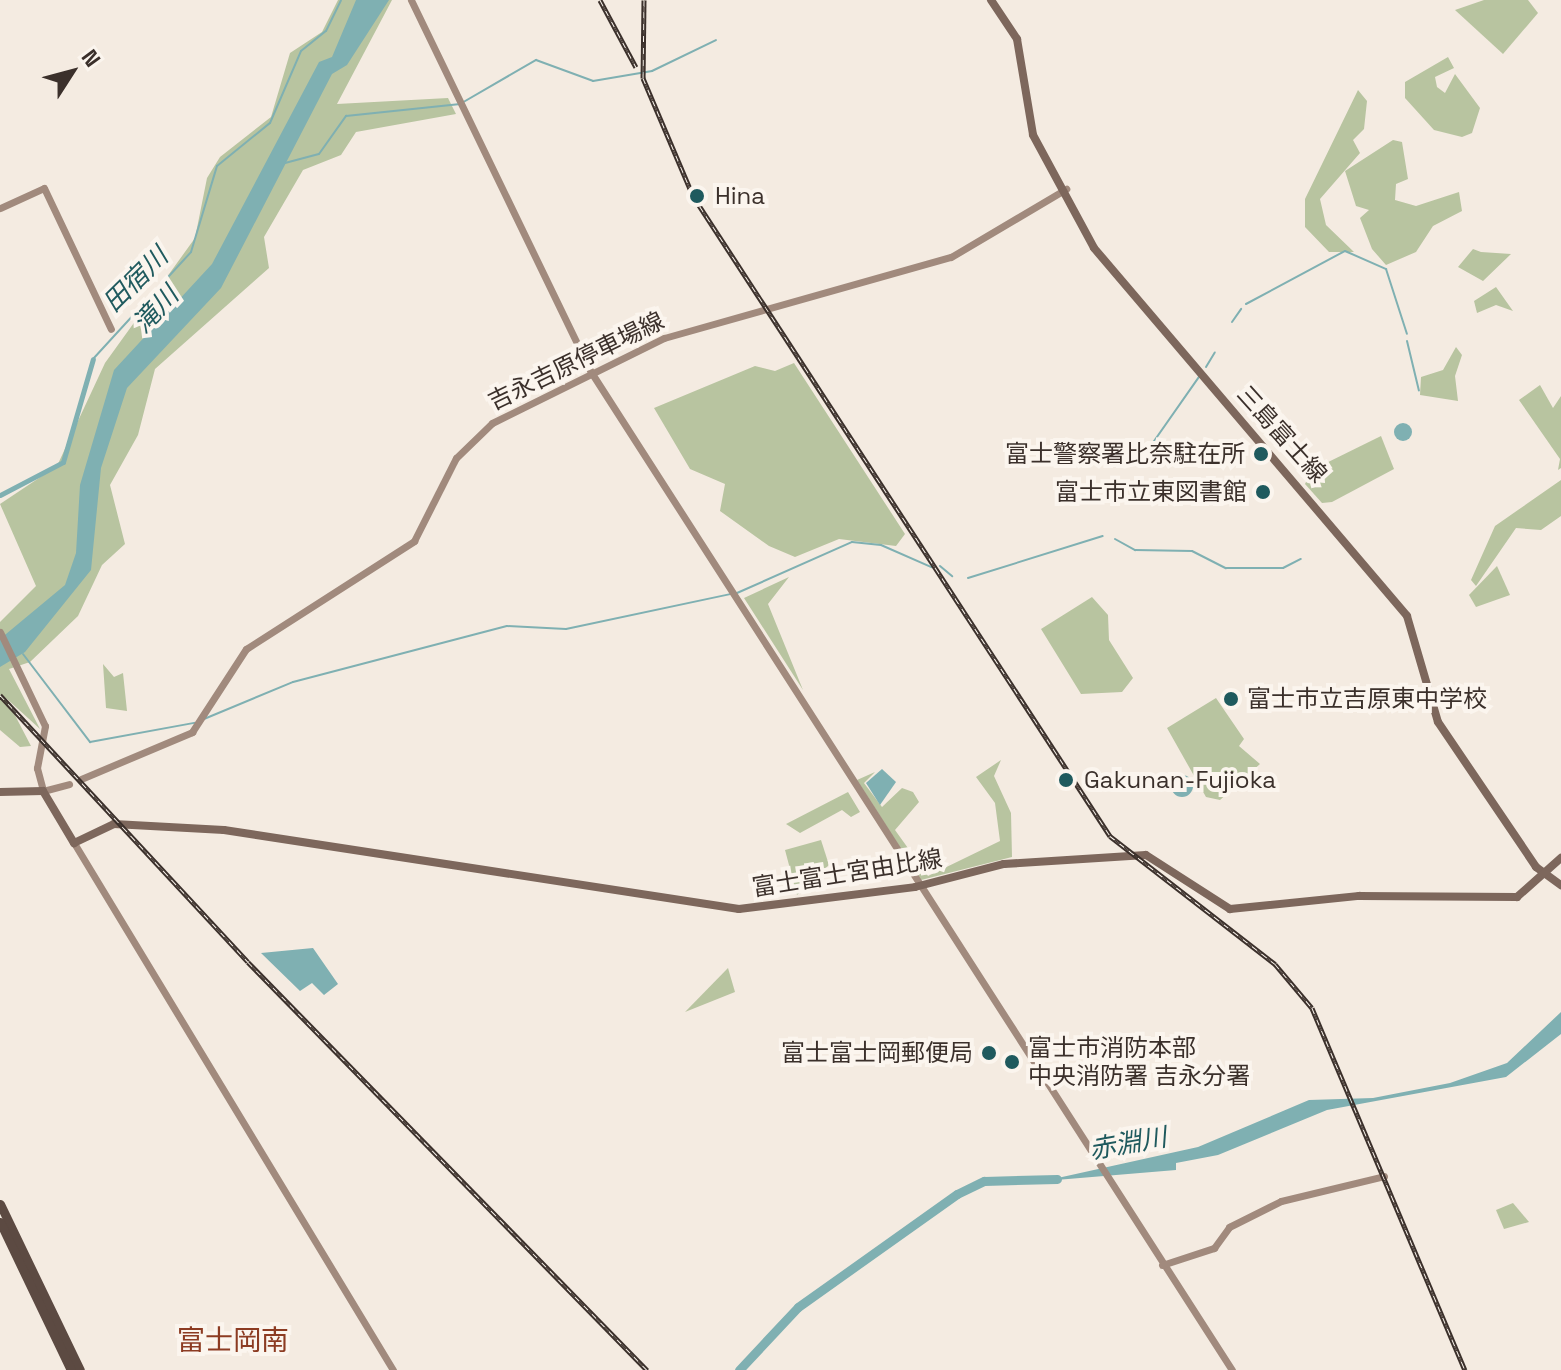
<!DOCTYPE html>
<html>
<head>
<meta charset="utf-8">
<style>
  body { margin:0 }
  #map { position:relative; width:1561px; height:1370px; overflow:hidden; background:#f4ebe1; font-family:"Space Grotesk","Noto Sans JP",sans-serif }
  div>[style] { position:absolute }
  .green>* { inset:0; background:#b8c4a0 }
  .water>* { inset:0; background:#7fb0b2 }
  .round { border-radius:50% }
  .stream>* { height:2px; margin:-1px; padding:0 1px; transform-origin:1px; border-radius:1px; background:#7fb0b2 }
  .canal>* { height:5px; margin:-2.5px; padding:0 2.5px; transform-origin:2.5px; border-radius:2.5px; background:#7fb0b2 }
  .river>* { height:9px; margin:-4.5px; padding:0 4.5px; transform-origin:4.5px; border-radius:4.5px; background:#7fb0b2 }
  .secondary>* { height:7px; margin:-3.5px; padding:0 3.5px; transform-origin:3.5px; border-radius:3.5px; background:#a18a7d }
  .primary>* { height:8px; margin:-4px; padding:0 4px; transform-origin:4px; border-radius:4px; background:#7d675c }
  .highway>* { height:9px; margin:-4.5px; padding:0 4.5px; transform-origin:4.5px; border-radius:4.5px; background:#5c4a42 }
  .rail>* { height:5px; margin-top:-2.5px; transform-origin:0; background:repeating-linear-gradient(90deg,#fbf5ee 0 6px,#3b302b 0 12px); box-sizing:border-box; border-block:2px solid #3b302b }
  .dots>* { width:22px; height:22px; translate:-50% -50%; box-sizing:border-box; border:4px solid #fbf5ee; border-radius:50% }
  span { translate:-50% -50%; white-space:nowrap; text-align:center; line-height:1.15; -webkit-text-stroke:8px #fbf5ee; paint-order:stroke }
  .poi-label { font-size:24px; color:#3b302b }
  .left { translate:0 -50%; text-align:left }
  .right { translate:-100% -50%; text-align:right }
  .street-label { font-size:24px; color:#3b302b }
  .water-label { font-size:26px; color:#1f5a5e; font-style:italic }
  .quarter-label { font-size:28px; color:#8c3b22 }
  .north { position:absolute; left:32px; top:32px; width:80px; height:80px; -webkit-text-stroke:6px #fbf5ee; paint-order:stroke; rotate:54deg; font-size:22px; font-weight:700; line-height:32px; text-align:center; color:#3b302b }
  .north::after { content:''; display:block; margin:auto; width:28px; height:36px; background:#3b302b; clip-path:polygon(50% 0,100% 100%,50% 72%,0 100%) }
</style>
</head>
<body>
<div id="map">
  <div class="green">
    <i style="clip-path:polygon(338px 0,392px 0,337px 104px,448px 98px,456px 114px,356px 132px,341px 155px,303px 170px,264px 237px,269px 268px,155px 369px,138px 435px,110px 485px,125px 544px,102px 565px,78px 616px,30px 662px,9px 669px,40px 729px,6px 698px,31px 746px,20px 747px,0 730px,0 622px,36px 586px,0 504px,57px 466px,105px 363px,195px 238px,207px 178px,220px 157px,271px 117px,290px 53px,322px 32px)"></i>
    <i style="clip-path:polygon(1484px 0,1528px 0,1538px 13px,1503px 54px,1455px 10px)"></i>
    <i style="clip-path:polygon(1448px 57px,1454px 68px,1435px 77px,1437px 87px,1445px 93px,1455px 74px,1480px 108px,1472px 133px,1462px 137px,1434px 130px,1405px 98px,1405px 82px)"></i>
    <i style="clip-path:polygon(1358px 90px,1367px 101px,1364px 129px,1353px 140px,1360px 153px,1320px 199px,1326px 225px,1354px 252px,1329px 252px,1305px 227px,1305px 199px)"></i>
    <i style="clip-path:polygon(1393px 140px,1402px 142px,1408px 179px,1396px 184px,1395px 200px,1416px 206px,1459px 192px,1462px 211px,1433px 226px,1416px 252px,1386px 265px,1372px 249px,1360px 218px,1369px 210px,1356px 206px,1345px 171px)"></i>
    <i style="clip-path:polygon(1473px 249px,1481px 252px,1511px 254px,1483px 281px,1458px 267px)"></i>
    <i style="clip-path:polygon(1496px 287px,1513px 311px,1496px 305px,1477px 313px,1474px 301px)"></i>
    <i style="clip-path:polygon(1456px 347px,1462px 355px,1455px 376px,1458px 401px,1420px 395px,1421px 377px,1443px 370px)"></i>
    <i style="clip-path:polygon(794px 363px,905px 534px,896px 546px,839px 539px,795px 557px,769px 546px,720px 511px,725px 484px,690px 469px,654px 408px,755px 366px,775px 371px)"></i>
    <i style="clip-path:polygon(1540px 385px,1553px 408px,1561px 396px,1561px 468px,1558px 470px,1560px 459px,1519px 400px)"></i>
    <i style="clip-path:polygon(1381px 436px,1394px 469px,1332px 502px,1322px 503px,1305px 484px,1312px 470px)"></i>
    <i style="clip-path:polygon(1561px 480px,1561px 516px,1541px 530px,1516px 528px,1476px 586px,1471px 580px,1495px 526px)"></i>
    <i style="clip-path:polygon(1497px 566px,1510px 595px,1476px 607px,1469px 595px)"></i>
    <i style="clip-path:polygon(789px 577px,768px 604px,803px 690px,744px 598px)"></i>
    <i style="clip-path:polygon(1092px 597px,1108px 615px,1109px 640px,1133px 678px,1122px 692px,1081px 694px,1041px 629px)"></i>
    <i style="clip-path:polygon(103px 664px,114px 677px,123px 673px,127px 711px,106px 708px)"></i>
    <i style="clip-path:polygon(1216px 698px,1244px 739px,1239px 746px,1260px 764px,1220px 800px,1206px 797px,1167px 728px)"></i>
    <i style="clip-path:polygon(1001px 760px,994px 776px,1011px 813px,1012px 857px,921px 880px,857px 780px,875px 772px,864px 783px,882px 807px,902px 788px,913px 792px,919px 802px,895px 830px,928px 876px,1000px 841px,995px 803px,976px 777px)"></i>
    <i style="clip-path:polygon(848px 792px,860px 812px,851px 817px,842px 810px,800px 833px,786px 824px)"></i>
    <i style="clip-path:polygon(821px 840px,829px 865px,797px 895px,785px 850px)"></i>
    <i style="clip-path:polygon(728px 968px,735px 992px,685px 1012px)"></i>
    <i style="clip-path:polygon(1513px 1203px,1529px 1222px,1504px 1229px,1496px 1210px)"></i>
  </div>
  <div class="water">
    <i style="clip-path:polygon(356px 0,389px 0,347px 65px,332px 74px,221px 288px,127px 388px,101px 468px,91px 570px,25px 652px,0 667px,0 639px,65px 585px,76px 553px,80px 485px,114px 370px,212px 264px,319px 62px,332px 57px)"></i>
    <i class="round" style="left:1394px;top:423px;width:18px;height:18px"></i>
    <i style="clip-path:polygon(882px 769px,896px 782px,880px 805px,866px 783px)"></i>
    <i class="round" style="left:1171px;top:775px;width:22px;height:22px"></i>
    <i style="clip-path:polygon(313px 948px,338px 984px,324px 995px,312px 983px,300px 991px,261px 953px)"></i>
    <i style="clip-path:polygon(1561px 1012px,1561px 1034px,1506px 1077px,1327px 1110px,1218px 1155px,1176px 1163px,1176px 1170px,1044px 1181px,1198px 1147px,1309px 1100px,1373px 1098px,1450px 1083px,1507px 1063px)"></i>
  </div>
  <div class="stream">
    <i style="left:285px;top:163px;width:35px;rotate:-15deg"></i>
    <i style="left:319px;top:154px;width:47px;rotate:-54.6deg"></i>
    <i style="left:346px;top:116px;width:115px;rotate:-6deg"></i>
    <i style="left:460px;top:104px;width:88px;rotate:-30.1deg"></i>
    <i style="left:536px;top:60px;width:61px;rotate:20.2deg"></i>
    <i style="left:593px;top:81px;width:60px;rotate:-9.6deg"></i>
    <i style="left:652px;top:71px;width:71px;rotate:-25.8deg"></i>
    <i style="left:1246px;top:304px;width:112px;rotate:-28.2deg"></i>
    <i style="left:1345px;top:251px;width:45px;rotate:23.7deg"></i>
    <i style="left:1386px;top:269px;width:68px;rotate:72.1deg"></i>
    <i style="left:1232px;top:322px;width:16px;rotate:-55deg"></i>
    <i style="left:1407px;top:341px;width:51px;rotate:76.5deg"></i>
    <i style="left:93px;top:359px;width:145px;rotate:-47.5deg"></i>
    <i style="left:191px;top:252px;width:90px;rotate:-73.2deg"></i>
    <i style="left:217px;top:166px;width:68px;rotate:-39.1deg"></i>
    <i style="left:270px;top:123px;width:78px;rotate:-66.7deg"></i>
    <i style="left:301px;top:51px;width:32px;rotate:-39deg"></i>
    <i style="left:326px;top:31px;width:34px;rotate:-64deg"></i>
    <i style="left:1206px;top:367px;width:17px;rotate:-59deg"></i>
    <i style="left:1138px;top:464px;width:106px;rotate:-55deg"></i>
    <i style="left:1115px;top:539px;width:23px;rotate:29deg"></i>
    <i style="left:1135px;top:550px;width:57px;rotate:1deg"></i>
    <i style="left:1192px;top:551px;width:38px;rotate:27deg"></i>
    <i style="left:1226px;top:568px;width:57px"></i>
    <i style="left:1283px;top:568px;width:20px;rotate:-27deg"></i>
    <i style="left:940px;top:566px;width:16px;rotate:40deg"></i>
    <i style="left:968px;top:578px;width:141px;rotate:-17.3deg"></i>
    <i style="left:737px;top:593px;width:126px;rotate:-23.9deg"></i>
    <i style="left:852px;top:542px;width:29px;rotate:6deg"></i>
    <i style="left:881px;top:545px;width:55px;rotate:23.7deg"></i>
    <i style="left:23px;top:654px;width:111px;rotate:52.7deg"></i>
    <i style="left:90px;top:742px;width:106px;rotate:-10.4deg"></i>
    <i style="left:204px;top:719px;width:96px;rotate:-22.6deg"></i>
    <i style="left:293px;top:682px;width:221px;rotate:-14.7deg"></i>
    <i style="left:507px;top:626px;width:59px;rotate:2.9deg"></i>
    <i style="left:566px;top:629px;width:169px;rotate:-12deg"></i>
  </div>
  <div class="canal">
    <i style="left:0;top:495px;width:71px;rotate:-27.6deg"></i>
    <i style="left:63px;top:462px;width:107px;rotate:-73.8deg"></i>
  </div>
  <div class="river">
    <i style="left:739px;top:1370px;width:86px;rotate:-46.9deg"></i>
    <i style="left:798px;top:1307px;width:195px;rotate:-35.4deg"></i>
    <i style="left:957px;top:1194px;width:30px;rotate:-26deg"></i>
    <i style="left:984px;top:1181px;width:73px;rotate:-1.6deg"></i>
  </div>
  <div class="secondary">
    <i style="left:411px;top:0;width:413px;rotate:64.2deg"></i>
    <i style="left:591px;top:372px;width:1186px;rotate:57.29deg"></i>
    <i style="left:0;top:208px;width:48px;rotate:-24.4deg"></i>
    <i style="left:44px;top:188px;width:156px;rotate:64.6deg"></i>
    <i style="left:0;top:632px;width:104px;rotate:64.4deg"></i>
    <i style="left:45px;top:726px;width:43px;rotate:100.8deg"></i>
    <i style="left:37px;top:768px;width:24px;rotate:75deg"></i>
    <i style="left:43px;top:791px;width:27px;rotate:-15deg"></i>
    <i style="left:81px;top:779px;width:121px;rotate:-22.9deg"></i>
    <i style="left:192px;top:732px;width:99px;rotate:-57deg"></i>
    <i style="left:246px;top:649px;width:200px;rotate:-32.7deg"></i>
    <i style="left:414px;top:541px;width:93px;rotate:-63.2deg"></i>
    <i style="left:456px;top:458px;width:50px;rotate:-44.2deg"></i>
    <i style="left:492px;top:423px;width:192px;rotate:-26.3deg"></i>
    <i style="left:664px;top:338px;width:298px;rotate:-15.8deg"></i>
    <i style="left:951px;top:257px;width:134px;rotate:-30.6deg"></i>
    <i style="left:74px;top:843px;width:616px;rotate:58.81deg"></i>
    <i style="left:1162px;top:1265px;width:55px;rotate:-18.1deg"></i>
    <i style="left:1214px;top:1248px;width:26px;rotate:-54deg"></i>
    <i style="left:1229px;top:1227px;width:58px;rotate:-26.6deg"></i>
    <i style="left:1281px;top:1201px;width:106px;rotate:-13.6deg"></i>
  </div>
  <div class="primary">
    <i style="left:991px;top:0;width:47px;rotate:56.3deg"></i>
    <i style="left:1017px;top:39px;width:97px;rotate:80.5deg"></i>
    <i style="left:1033px;top:135px;width:128px;rotate:61.6deg"></i>
    <i style="left:1094px;top:248px;width:483px;rotate:49.6deg"></i>
    <i style="left:1407px;top:616px;width:110px;rotate:73.7deg"></i>
    <i style="left:1438px;top:722px;width:175px;rotate:55.9deg"></i>
    <i style="left:1536px;top:867px;width:31px;rotate:36deg"></i>
    <i style="left:0;top:792px;width:43px;rotate:-1.3deg"></i>
    <i style="left:43px;top:791px;width:61px;rotate:59.2deg"></i>
    <i style="left:74px;top:843px;width:44px;rotate:-25.4deg"></i>
    <i style="left:114px;top:824px;width:110px;rotate:3.1deg"></i>
    <i style="left:224px;top:830px;width:521px;rotate:8.72deg"></i>
    <i style="left:739px;top:909px;width:177px;rotate:-7.1deg"></i>
    <i style="left:915px;top:887px;width:92px;rotate:-14.5deg"></i>
    <i style="left:1004px;top:864px;width:142px;rotate:-3.6deg"></i>
    <i style="left:1146px;top:855px;width:100px;rotate:32.7deg"></i>
    <i style="left:1230px;top:909px;width:130px;rotate:-5.8deg"></i>
    <i style="left:1359px;top:896px;width:158px;rotate:0.4deg"></i>
    <i style="left:1517px;top:897px;width:59px;rotate:-41.6deg"></i>
  </div>
  <div class="highway">
    <i style="left:0;top:1204px;width:184px;rotate:64.3deg"></i>
    <i style="left:0;top:1222px;width:164px;rotate:64.4deg"></i>
  </div>
  <div class="rail">
    <i style="left:600px;top:0;width:76px;rotate:61.8deg"></i>
    <i style="left:644px;top:0;width:78px;rotate:90.7deg"></i>
    <i style="left:643px;top:78px;width:128px;rotate:67deg"></i>
    <i style="left:693px;top:196px;width:764px;rotate:56.91deg"></i>
    <i style="left:1110px;top:836px;width:209px;rotate:37.8deg"></i>
    <i style="left:1275px;top:964px;width:57px;rotate:49.9deg"></i>
    <i style="left:1312px;top:1008px;width:393px;rotate:67.1deg"></i>
    <i style="left:0;top:695px;width:364px;rotate:47.1deg"></i>
    <i style="left:248px;top:962px;width:571px;rotate:45.64deg"></i>
  </div>
  <div class="dots">
    <i style="left:697px;top:196px;background:#1f5a5e"></i>
    <i style="left:1261px;top:454px;background:#1f5a5e"></i>
    <i style="left:1263px;top:492px;background:#1f5a5e"></i>
    <i style="left:1231px;top:699px;background:#1f5a5e"></i>
    <i style="left:1066px;top:780px;background:#1f5a5e"></i>
    <i style="left:989px;top:1053px;background:#1f5a5e"></i>
    <i style="left:1012px;top:1062px;background:#1f5a5e"></i>
  </div>
  <div class="poi-label">
    <span class="left" style="left:715px;top:196px">Hina</span>
    <span class="right" style="left:1245px;top:454px">富士警察署比奈駐在所</span>
    <span class="right" style="left:1247px;top:492px">富士市立東図書館</span>
    <span class="left" style="left:1247px;top:699px">富士市立吉原東中学校</span>
    <span class="left" style="left:1084px;top:780px">Gakunan-Fujioka</span>
    <span class="left" style="left:1028px;top:1062px">富士市消防本部<br>中央消防署 吉永分署</span>
    <span class="right" style="left:973px;top:1053px">富士富士岡郵便局</span>
  </div>
  <div class="street-label">
    <span style="left:576px;top:361px;rotate:-26deg">吉永吉原停車場線</span>
    <span style="left:1282px;top:434px;rotate:48deg">三島富士線</span>
    <span style="left:847px;top:873px;rotate:-9deg">富士富士宮由比線</span>
  </div>
  <div class="water-label">
    <span style="left:136px;top:280px;rotate:-45deg">田宿川</span>
    <span style="left:156px;top:310px;rotate:-47deg">滝川</span>
    <span style="left:1128px;top:1144px;rotate:-10deg">赤淵川</span>
  </div>
  <div class="quarter-label">
    <span style="left:233px;top:1340px">富士岡南</span>
  </div>
  <div class="north">N</div>
</div>
</body>
</html>
